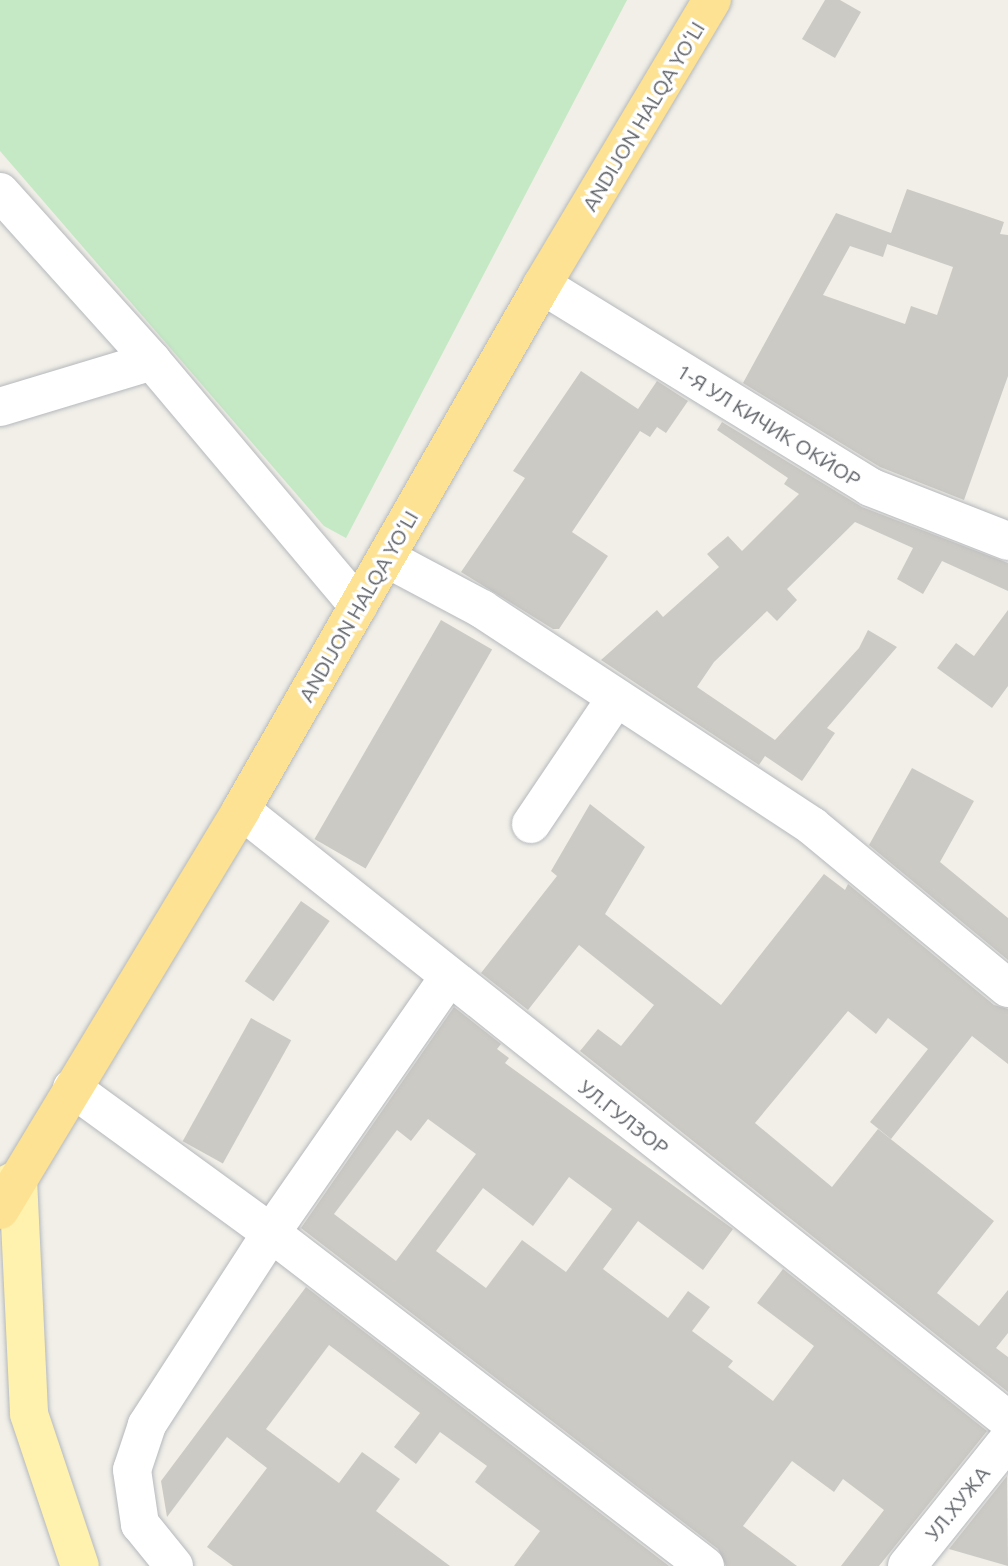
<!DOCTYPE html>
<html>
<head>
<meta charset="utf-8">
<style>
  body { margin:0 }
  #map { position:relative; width:1008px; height:1566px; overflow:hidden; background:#f1efe8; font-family:Ubuntu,sans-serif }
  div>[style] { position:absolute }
  .green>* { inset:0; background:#c5e8c5 }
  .building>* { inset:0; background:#cccac5; transform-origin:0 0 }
  .roads { filter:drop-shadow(0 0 2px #b5b8bc) drop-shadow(0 0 2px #b5b8bc) }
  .minor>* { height:38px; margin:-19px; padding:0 19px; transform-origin:19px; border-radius:19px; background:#fff }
  .major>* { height:38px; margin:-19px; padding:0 19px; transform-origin:19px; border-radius:19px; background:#fff2af }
  .highway>* { height:38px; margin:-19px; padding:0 19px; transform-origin:19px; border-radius:19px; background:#fde293 }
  span { translate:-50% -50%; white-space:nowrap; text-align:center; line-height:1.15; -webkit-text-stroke:7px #fff; paint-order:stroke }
  .street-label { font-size:21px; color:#5f6368 }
</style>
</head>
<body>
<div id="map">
  <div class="green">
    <i style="clip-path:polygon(0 0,627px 0,346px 538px,324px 526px,0 151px)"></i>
  </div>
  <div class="building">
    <i style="clip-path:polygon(825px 0,840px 0,861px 12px,835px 58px,802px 39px)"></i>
    <i style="clip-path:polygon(907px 189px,1004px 222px,1000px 234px,1008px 235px,1008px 376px,964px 500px,880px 467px,743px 383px,836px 213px,891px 233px,883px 257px,850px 246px,823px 295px,905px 324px,911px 306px,937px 315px,953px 267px,887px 244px)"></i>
    <i style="clip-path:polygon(581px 371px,638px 409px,657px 381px,688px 401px,666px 433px,657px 427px,650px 437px,640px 431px,572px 532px,608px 556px,559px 629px,553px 629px,461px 572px,525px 478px,513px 471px)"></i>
    <i style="clip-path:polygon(722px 422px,862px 507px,1008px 563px,1008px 591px,942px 561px,923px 594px,897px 579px,913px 548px,855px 522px,787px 589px,797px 600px,777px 621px,767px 611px,714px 662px,697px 687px,775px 740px,859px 648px,868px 630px,897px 647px,827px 728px,835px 733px,802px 781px,765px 756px,759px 765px,601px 660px,657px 610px,663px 617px,719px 567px,707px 554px,728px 536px,742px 551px,799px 494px,784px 484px,788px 478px,717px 430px)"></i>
    <i style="clip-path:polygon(1008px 610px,1008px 686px,992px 708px,937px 668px,956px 643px,974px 656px)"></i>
    <i style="left:441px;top:620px;width:59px;height:253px;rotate:30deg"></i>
    <i style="clip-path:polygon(912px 768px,974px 801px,940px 862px,1008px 918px,1008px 960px,869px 845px)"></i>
    <i style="clip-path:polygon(590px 804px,645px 847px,605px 914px,721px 1005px,824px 874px,845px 890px,848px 884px,994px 1005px,1008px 1009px,1008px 1064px,972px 1036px,891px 1139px,870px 1122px,928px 1049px,888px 1018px,876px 1034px,848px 1011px,755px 1123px,832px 1187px,878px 1129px,994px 1221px,937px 1293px,979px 1326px,1008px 1290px,1008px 1333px,996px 1348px,1008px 1357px,1008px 1392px,580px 1051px,598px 1029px,621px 1046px,654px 1005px,579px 945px,528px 1010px,481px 973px,557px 876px,551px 871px)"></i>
    <i style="left:301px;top:901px;width:35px;height:98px;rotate:35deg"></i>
    <i style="clip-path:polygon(evenodd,454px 1007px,501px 1044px,497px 1049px,509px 1058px,505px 1063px,733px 1229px,703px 1270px,638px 1221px,603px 1269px,668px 1318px,688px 1291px,710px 1307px,692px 1331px,733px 1361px,728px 1367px,773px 1401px,814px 1346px,757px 1303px,783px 1269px,987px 1431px,879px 1566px,841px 1566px,884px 1510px,843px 1479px,834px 1492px,792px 1461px,743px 1526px,797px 1566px,726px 1566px,718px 1549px,301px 1228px,454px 1007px,428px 1119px,476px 1154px,396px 1261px,334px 1214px,397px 1130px,411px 1141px,428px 1119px,454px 1007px,569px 1177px,612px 1209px,566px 1272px,522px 1240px,486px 1288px,436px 1251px,483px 1188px,533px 1226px,569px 1177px)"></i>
    <i style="left:251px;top:1018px;width:46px;height:141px;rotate:29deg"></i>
    <i style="clip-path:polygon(306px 1287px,669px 1566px,514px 1566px,540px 1531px,475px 1482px,487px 1466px,440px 1432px,416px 1464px,394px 1447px,420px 1413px,329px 1345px,266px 1429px,339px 1483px,362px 1452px,400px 1479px,376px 1511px,450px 1566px,233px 1566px,207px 1547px,267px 1468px,227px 1437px,167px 1517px,161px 1481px)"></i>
    <i style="clip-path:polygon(1007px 1476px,1008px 1566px,949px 1549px)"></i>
  </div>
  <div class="roads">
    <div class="minor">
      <i style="left:0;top:192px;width:227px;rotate:48deg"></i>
      <i style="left:542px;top:285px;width:385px;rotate:31.6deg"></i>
      <i style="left:870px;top:487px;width:148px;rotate:21.4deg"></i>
      <i style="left:0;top:407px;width:159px;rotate:-16.8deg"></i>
      <i style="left:152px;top:361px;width:320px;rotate:49.9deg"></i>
      <i style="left:386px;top:558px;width:109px;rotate:28deg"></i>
      <i style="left:482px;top:609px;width:395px;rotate:33.3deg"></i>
      <i style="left:812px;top:826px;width:254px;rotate:39.6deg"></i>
      <i style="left:241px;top:810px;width:980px;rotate:38.5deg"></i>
      <i style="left:531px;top:824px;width:152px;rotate:-56deg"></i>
      <i style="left:448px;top:978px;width:310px;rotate:124.8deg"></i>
      <i style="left:271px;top:1233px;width:547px;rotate:37.5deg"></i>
      <i style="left:72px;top:1088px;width:246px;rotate:36.1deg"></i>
      <i style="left:271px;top:1233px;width:229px;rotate:122.9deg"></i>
      <i style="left:147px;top:1425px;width:47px;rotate:108.4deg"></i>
      <i style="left:132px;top:1470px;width:55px;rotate:81.6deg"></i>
      <i style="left:140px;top:1524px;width:54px;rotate:51deg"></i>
      <i style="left:907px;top:1566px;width:161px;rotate:-51.3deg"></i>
    </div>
    <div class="major">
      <i style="left:4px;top:1186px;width:16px;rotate:-27deg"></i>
      <i style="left:18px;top:1179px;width:235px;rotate:87.3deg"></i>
      <i style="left:29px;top:1414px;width:160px;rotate:71.5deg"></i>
    </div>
    <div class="highway">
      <i style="left:0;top:1210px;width:467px;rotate:-58.9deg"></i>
      <i style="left:241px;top:810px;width:605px;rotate:-60.17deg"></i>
      <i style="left:542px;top:285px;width:332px;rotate:-59.2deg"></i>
    </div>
  </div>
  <div class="street-label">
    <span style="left:643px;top:116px;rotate:-59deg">ANDIJON HALQA YO‘LI</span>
    <span style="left:769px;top:425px;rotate:32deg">1-Я УЛ КИЧИК ОКЙОР</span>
    <span style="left:358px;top:606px;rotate:-60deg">ANDIJON HALQA YO‘LI</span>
    <span style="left:624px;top:1117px;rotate:38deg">УЛ.ГУЛЗОР</span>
    <span style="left:957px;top:1503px;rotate:-51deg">УЛ.ХУЖА</span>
  </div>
</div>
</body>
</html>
